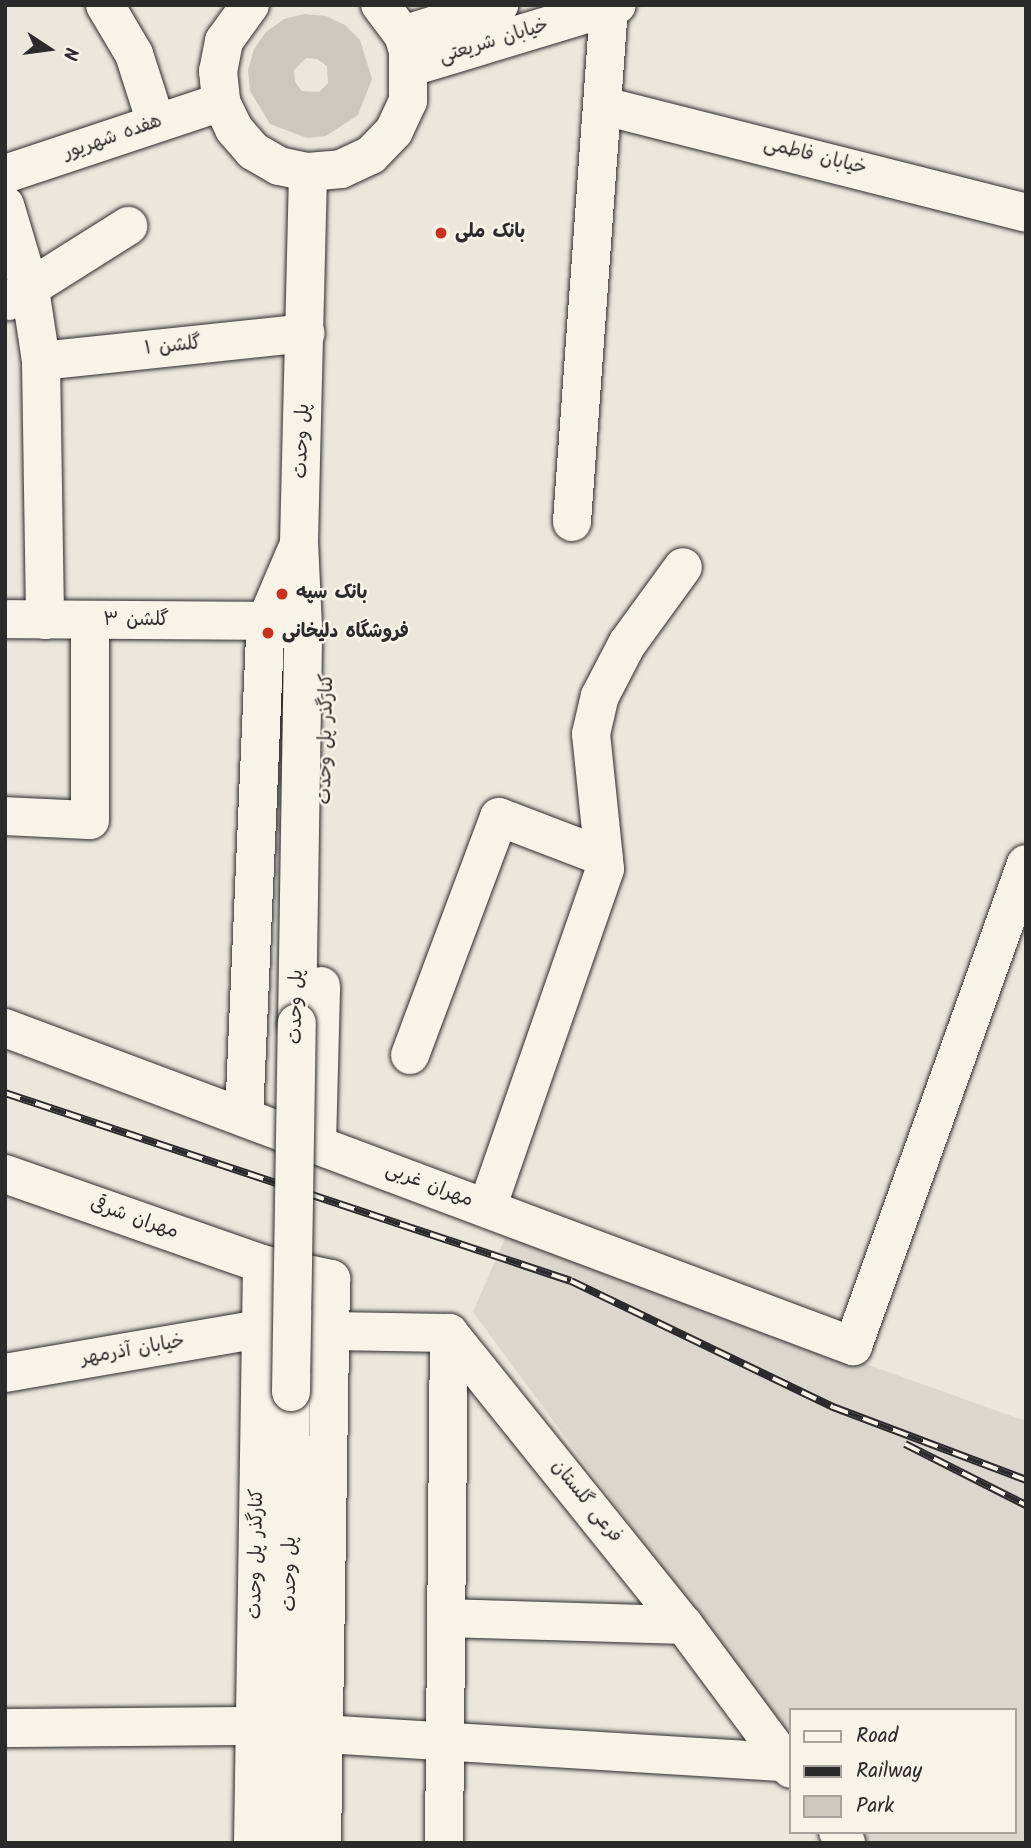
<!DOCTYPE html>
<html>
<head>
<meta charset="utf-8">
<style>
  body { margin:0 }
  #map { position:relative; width:1031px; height:1848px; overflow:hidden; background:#ebe7dd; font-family:Kalam,"Playpen Sans Arabic",sans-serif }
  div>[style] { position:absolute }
  .built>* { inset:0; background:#dbd7ce }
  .green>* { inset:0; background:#cbc8bf }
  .roads { filter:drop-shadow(0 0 2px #2b2b2b) drop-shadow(0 0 2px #2b2b2b) }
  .minor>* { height:38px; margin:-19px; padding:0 19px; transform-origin:19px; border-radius:19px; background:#f7f3e8 }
  .rail>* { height:8px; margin-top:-4px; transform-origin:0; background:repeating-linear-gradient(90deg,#f7f3e8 0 16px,#2b2b2b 0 32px); box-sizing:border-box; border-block:2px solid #2b2b2b }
  .bridges { filter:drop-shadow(0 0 2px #2b2b2b) drop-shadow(0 0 2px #2b2b2b) }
  .minor-bridge>* { height:38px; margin:-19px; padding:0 19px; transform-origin:19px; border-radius:19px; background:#f7f3e8 }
  .dots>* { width:19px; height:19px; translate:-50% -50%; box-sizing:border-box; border:4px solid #f7f3e8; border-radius:50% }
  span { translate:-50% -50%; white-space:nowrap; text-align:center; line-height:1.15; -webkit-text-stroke:5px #f7f3e8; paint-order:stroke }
  .street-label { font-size:19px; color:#2b2b2b }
  .poi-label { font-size:19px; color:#2b2b2b; font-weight:700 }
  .left { translate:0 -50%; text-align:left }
  .frame { position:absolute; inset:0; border:7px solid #2b2b2b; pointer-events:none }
  .legend { position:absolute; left:789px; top:1708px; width:228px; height:126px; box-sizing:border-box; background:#f7f3e8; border:2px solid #a5a39c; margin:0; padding:9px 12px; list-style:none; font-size:21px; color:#2b2b2b }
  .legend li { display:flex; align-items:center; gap:14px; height:35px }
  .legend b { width:35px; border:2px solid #a5a39c }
  .north { position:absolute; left:14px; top:14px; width:70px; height:70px; -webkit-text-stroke:5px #f7f3e8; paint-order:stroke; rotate:103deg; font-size:19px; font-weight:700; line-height:28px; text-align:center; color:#2b2b2b }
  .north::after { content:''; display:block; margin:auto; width:24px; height:32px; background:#2b2b2b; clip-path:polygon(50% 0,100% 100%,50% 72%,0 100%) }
</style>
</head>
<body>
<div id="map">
  <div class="built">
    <i style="clip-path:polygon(506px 1236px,1026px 1421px,1026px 1843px,865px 1843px,857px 1832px,1015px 1832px,1015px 1710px,791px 1710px,791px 1743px,473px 1312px)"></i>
  </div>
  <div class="green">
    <i style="clip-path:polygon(evenodd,304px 14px,326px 16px,345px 25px,360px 40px,372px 79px,358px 115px,326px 136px,307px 138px,270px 124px,250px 91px,248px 70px,254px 49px,266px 32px,284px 19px,304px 14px,306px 58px,317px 59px,327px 66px,328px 83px,319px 92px,302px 91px,295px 82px,294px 70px,306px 58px)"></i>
  </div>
  <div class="roads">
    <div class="minor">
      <i style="left:105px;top:5px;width:57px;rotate:59.4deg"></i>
      <i style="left:134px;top:54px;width:72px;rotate:72.3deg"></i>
      <i style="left:250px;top:5px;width:44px;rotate:125.8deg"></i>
      <i style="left:224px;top:41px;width:31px;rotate:101deg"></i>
      <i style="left:218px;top:71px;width:31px;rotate:84deg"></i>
      <i style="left:221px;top:102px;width:30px;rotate:64deg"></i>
      <i style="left:234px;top:129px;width:29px;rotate:49deg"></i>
      <i style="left:253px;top:151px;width:30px;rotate:30deg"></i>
      <i style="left:279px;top:166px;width:30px;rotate:12deg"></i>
      <i style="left:308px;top:172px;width:33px;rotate:-5deg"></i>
      <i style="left:341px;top:169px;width:33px;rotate:-25deg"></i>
      <i style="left:371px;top:155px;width:33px;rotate:-46deg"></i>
      <i style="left:394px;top:131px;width:33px;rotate:-65deg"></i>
      <i style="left:408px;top:101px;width:50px;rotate:-90deg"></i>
      <i style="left:408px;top:51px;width:17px;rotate:-107deg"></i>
      <i style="left:403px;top:35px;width:38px;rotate:-127deg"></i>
      <i style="left:403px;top:35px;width:101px;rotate:-17.4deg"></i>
      <i style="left:411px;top:67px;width:215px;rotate:-16.8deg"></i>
      <i style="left:604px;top:106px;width:435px;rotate:14.2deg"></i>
      <i style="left:5px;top:174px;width:228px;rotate:-18.4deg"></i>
      <i style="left:5px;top:205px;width:88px;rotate:73.4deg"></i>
      <i style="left:30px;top:289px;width:73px;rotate:81.3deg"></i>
      <i style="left:41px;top:361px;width:259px;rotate:89.1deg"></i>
      <i style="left:9px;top:301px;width:141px;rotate:-32.2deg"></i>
      <i style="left:41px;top:361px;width:266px;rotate:-6deg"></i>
      <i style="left:572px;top:522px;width:516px;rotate:-85.89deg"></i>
      <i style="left:5px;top:619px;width:261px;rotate:0.4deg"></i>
      <i style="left:5px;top:816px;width:85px;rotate:2.7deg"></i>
      <i style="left:90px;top:820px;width:199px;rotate:-90deg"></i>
      <i style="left:297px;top:1023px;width:396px;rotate:-89.1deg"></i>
      <i style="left:303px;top:627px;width:85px;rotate:-92.7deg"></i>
      <i style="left:299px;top:542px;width:370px;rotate:-88.6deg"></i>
      <i style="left:5px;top:1028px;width:906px;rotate:20.56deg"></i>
      <i style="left:853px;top:1346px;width:512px;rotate:-70.26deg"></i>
      <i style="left:410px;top:1055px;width:254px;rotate:-69.5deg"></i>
      <i style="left:499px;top:817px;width:112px;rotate:20.9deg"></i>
      <i style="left:244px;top:1117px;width:496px;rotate:-87.5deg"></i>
      <i style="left:266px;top:621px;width:76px;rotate:-66.8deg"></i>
      <i style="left:317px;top:1144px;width:158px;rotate:-88.5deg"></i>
      <i style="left:5px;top:1174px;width:272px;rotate:19.3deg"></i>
      <i style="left:262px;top:1264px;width:71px;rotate:12.3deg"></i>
      <i style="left:331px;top:1279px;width:564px;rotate:90.91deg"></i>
      <i style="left:487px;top:1208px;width:359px;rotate:-70.8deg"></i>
      <i style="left:605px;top:869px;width:136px;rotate:-95.9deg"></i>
      <i style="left:591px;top:734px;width:39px;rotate:-77deg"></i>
      <i style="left:600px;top:696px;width:59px;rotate:-62.6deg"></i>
      <i style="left:627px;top:644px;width:95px;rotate:-54deg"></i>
      <i style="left:331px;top:1331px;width:118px;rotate:1deg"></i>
      <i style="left:449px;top:1333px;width:375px;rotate:51.2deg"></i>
      <i style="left:684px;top:1625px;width:179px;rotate:53.4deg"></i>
      <i style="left:5px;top:1373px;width:260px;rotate:-9.8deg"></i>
      <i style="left:446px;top:1618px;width:238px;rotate:1.7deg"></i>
      <i style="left:5px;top:1728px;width:249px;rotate:-0.5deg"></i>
      <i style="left:324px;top:1734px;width:463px;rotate:3.5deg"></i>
      <i style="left:838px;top:1832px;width:14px;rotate:54deg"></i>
      <i style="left:253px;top:1843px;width:579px;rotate:-89.11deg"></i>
      <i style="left:290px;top:1843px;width:451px;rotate:-89.9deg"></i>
      <i style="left:444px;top:1843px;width:510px;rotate:-89.44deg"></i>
    </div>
  </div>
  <div class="rail">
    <i style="left:5px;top:1093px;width:596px;rotate:18.37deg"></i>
    <i style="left:571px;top:1281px;width:291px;rotate:25.7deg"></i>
    <i style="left:833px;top:1407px;width:206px;rotate:20.7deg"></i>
    <i style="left:905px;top:1444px;width:136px;rotate:26.8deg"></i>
  </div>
  <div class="bridges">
    <div class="minor-bridge">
      <i style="left:291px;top:1392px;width:369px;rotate:-89.1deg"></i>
    </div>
  </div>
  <div class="dots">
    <i style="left:441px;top:233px;background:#c8321e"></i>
    <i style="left:282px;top:594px;background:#c8321e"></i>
    <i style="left:268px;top:633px;background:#c8321e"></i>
  </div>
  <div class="street-label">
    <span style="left:494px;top:42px;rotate:-17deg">خیابان شریعتی</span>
    <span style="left:113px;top:138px;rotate:-19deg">هفده شهریور</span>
    <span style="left:815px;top:157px;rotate:14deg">خیابان فاطمی</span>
    <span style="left:173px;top:347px;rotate:-6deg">گلشن ۱</span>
    <span style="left:303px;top:441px;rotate:-88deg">پل وحدت</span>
    <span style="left:136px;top:621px">گلشن ۳</span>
    <span style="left:327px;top:739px;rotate:-89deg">کنارگذر پل وحدت</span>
    <span style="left:297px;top:1007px;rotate:-89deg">پل وحدت</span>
    <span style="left:429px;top:1186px;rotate:21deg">مهران غربی</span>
    <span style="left:134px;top:1219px;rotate:19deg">مهران شرقی</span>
    <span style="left:133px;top:1351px;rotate:-10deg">خیابان آذرمهر</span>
    <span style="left:586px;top:1502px;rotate:51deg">فرعی گلستان</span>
    <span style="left:257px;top:1554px;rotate:-89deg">کنارگذر پل وحدت</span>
    <span style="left:291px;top:1574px;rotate:-90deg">پل وحدت</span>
  </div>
  <div class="poi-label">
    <span class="left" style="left:455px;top:233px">بانک ملی</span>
    <span class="left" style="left:296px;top:594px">بانک سپه</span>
    <span class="left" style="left:282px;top:633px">فروشگاه دلیخانی</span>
  </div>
  <div class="frame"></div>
  <ul class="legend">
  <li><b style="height:9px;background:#f7f3e8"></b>Road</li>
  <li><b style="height:9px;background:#2b2b2b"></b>Railway</li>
  <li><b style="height:19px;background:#cbc8bf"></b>Park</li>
  </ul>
  <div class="north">N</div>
</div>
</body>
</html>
